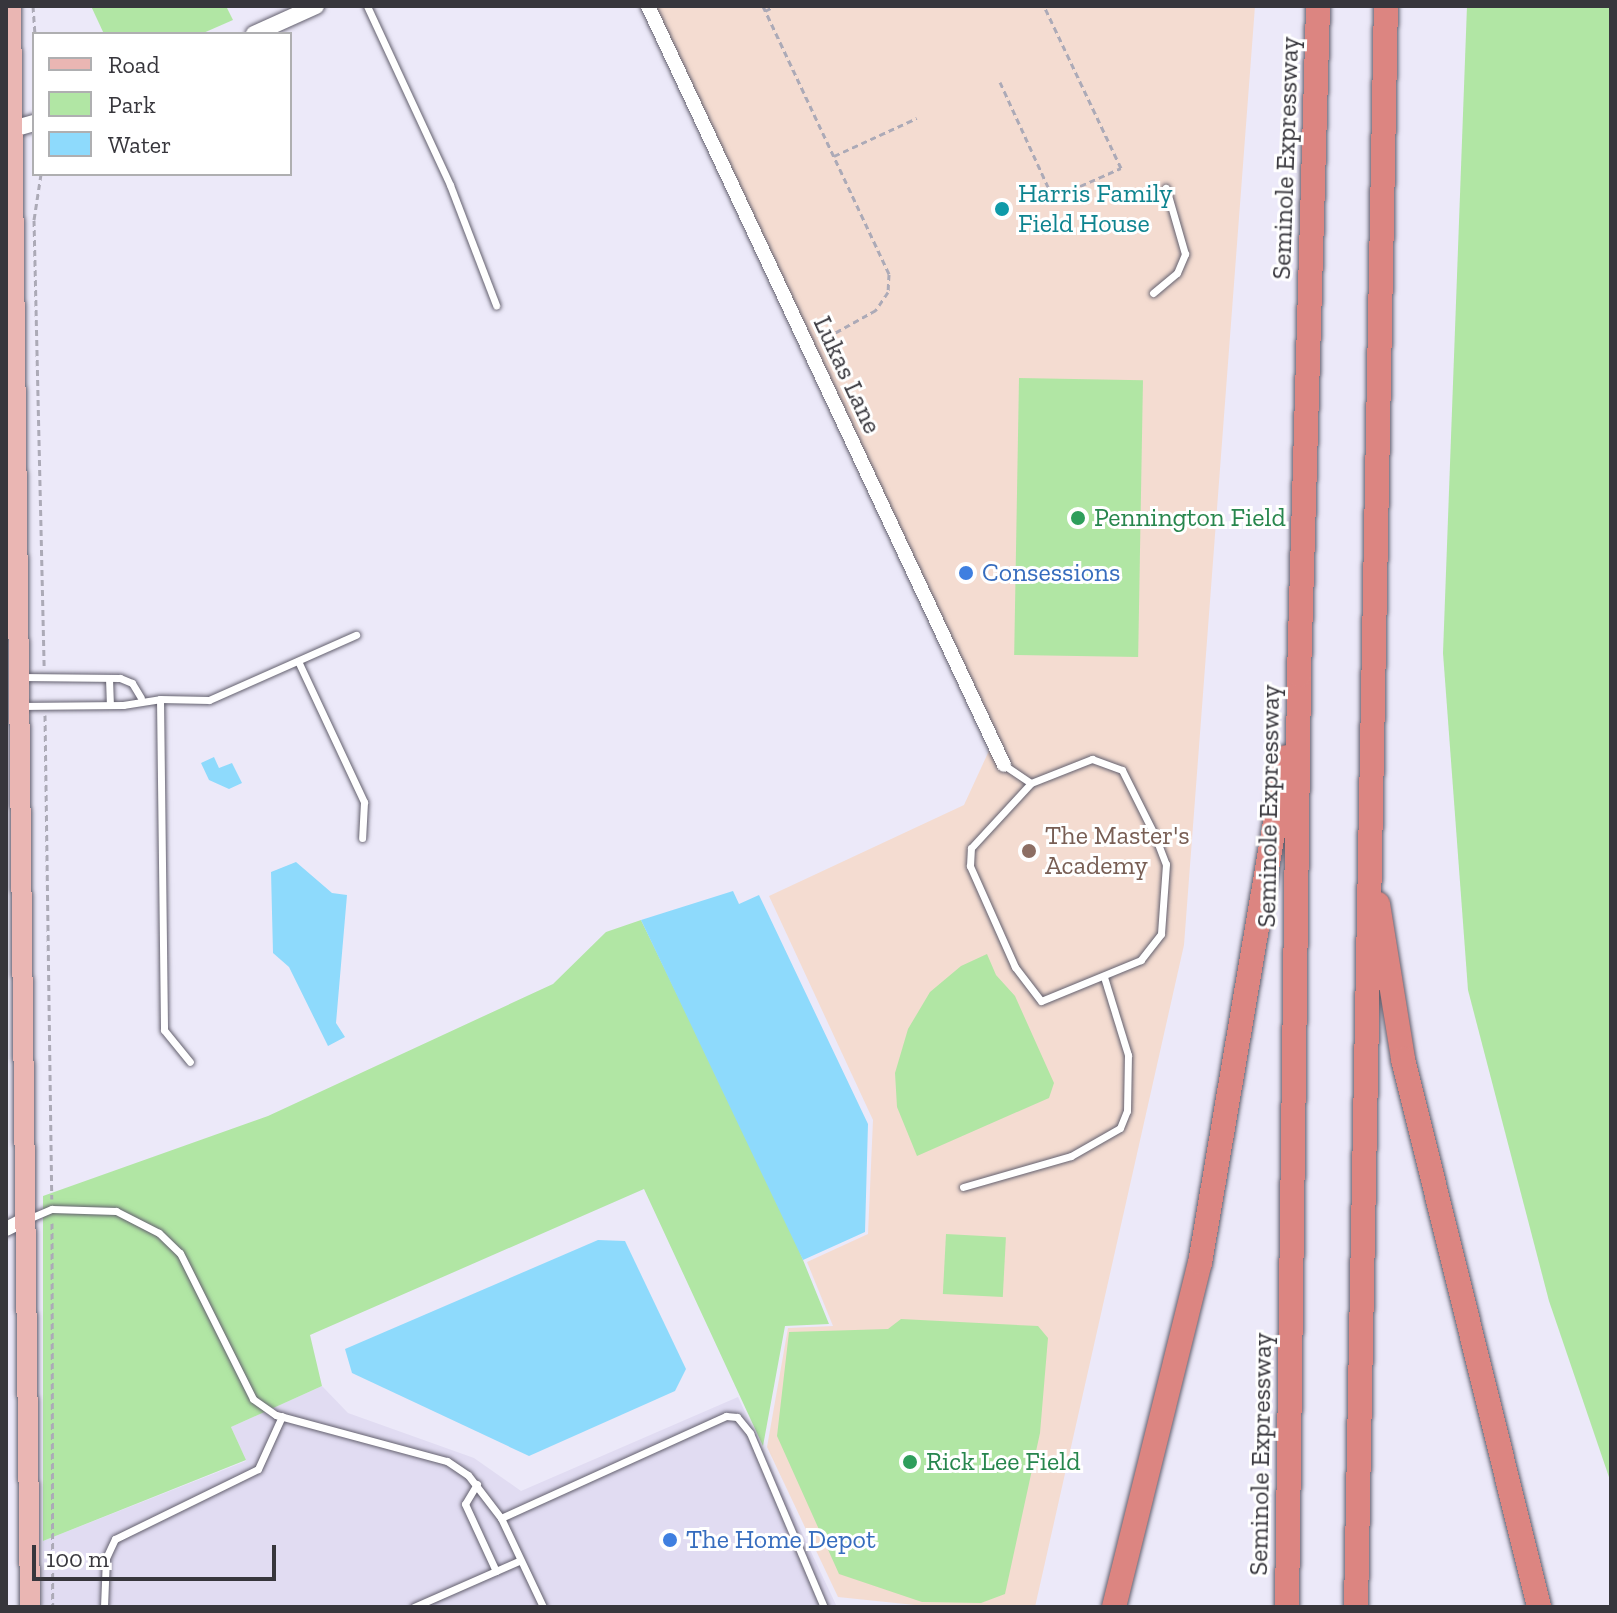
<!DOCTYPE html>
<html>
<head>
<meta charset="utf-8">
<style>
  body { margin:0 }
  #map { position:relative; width:1617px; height:1613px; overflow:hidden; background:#ece9f9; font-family:"Zilla Slab",serif }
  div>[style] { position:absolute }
  .built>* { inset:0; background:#e1dcf2 }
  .education>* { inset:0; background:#f4dcd1 }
  .green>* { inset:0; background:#b1e6a4; transform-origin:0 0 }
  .water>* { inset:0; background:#8edafc }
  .path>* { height:3px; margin-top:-1.5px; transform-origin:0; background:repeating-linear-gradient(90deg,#acaab7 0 6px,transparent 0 10px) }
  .roads { filter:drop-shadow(0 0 2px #63606e) drop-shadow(0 0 2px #63606e) }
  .service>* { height:7px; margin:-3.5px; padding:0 3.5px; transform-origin:3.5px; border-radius:3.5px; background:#fff }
  .minor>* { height:14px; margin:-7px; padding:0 7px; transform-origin:7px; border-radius:7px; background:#fff }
  .tertiary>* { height:16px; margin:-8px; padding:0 8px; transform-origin:8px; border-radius:8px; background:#fff }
  .primary>* { height:20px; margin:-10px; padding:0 10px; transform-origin:10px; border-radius:10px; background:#eab6b3 }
  .motorway>* { height:24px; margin:-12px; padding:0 12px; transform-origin:12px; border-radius:12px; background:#dc8581 }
  .dots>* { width:22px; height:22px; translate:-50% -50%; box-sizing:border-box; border:4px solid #fff; border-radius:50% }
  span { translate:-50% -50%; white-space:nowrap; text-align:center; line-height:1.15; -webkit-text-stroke:6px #fff; paint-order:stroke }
  .street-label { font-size:26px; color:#37363c }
  .culture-label { font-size:26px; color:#0d838f }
  .left { translate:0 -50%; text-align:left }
  .leisure-label { font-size:26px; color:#27864d }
  .shop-label { font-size:26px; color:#366cbe }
  .education-label { font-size:26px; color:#785e54 }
  .frame { position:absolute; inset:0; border:8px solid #37363c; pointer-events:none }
  .legend { position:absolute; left:32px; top:32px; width:260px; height:144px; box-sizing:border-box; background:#fff; border:2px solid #afafb1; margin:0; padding:10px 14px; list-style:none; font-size:24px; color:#37363c }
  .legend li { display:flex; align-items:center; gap:16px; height:40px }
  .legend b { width:40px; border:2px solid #afafb1 }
  .scale { position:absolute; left:32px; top:1545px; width:244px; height:36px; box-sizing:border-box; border:4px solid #37363c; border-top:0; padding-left:10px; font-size:24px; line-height:28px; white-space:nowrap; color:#37363c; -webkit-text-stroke:6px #fff; paint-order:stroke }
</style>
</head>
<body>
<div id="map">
  <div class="built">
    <i style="clip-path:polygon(322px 1386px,348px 1413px,474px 1458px,521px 1491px,738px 1397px,837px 1607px,42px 1607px,43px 1541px,246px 1461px,231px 1427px)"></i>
  </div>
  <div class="education">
    <i style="clip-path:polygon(653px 6px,1255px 6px,1184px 945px,1035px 1607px,934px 1607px,838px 1597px,767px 1447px,788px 1328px,833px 1326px,807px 1262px,868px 1234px,873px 1120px,769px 896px,964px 805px,993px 742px)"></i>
  </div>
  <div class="green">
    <i style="clip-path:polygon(91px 6px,226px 6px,233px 20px,201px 34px,104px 34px)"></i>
    <i style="clip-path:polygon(1467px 6px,1611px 6px,1611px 1483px,1549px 1301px,1468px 990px,1443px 653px)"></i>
    <i style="left:1019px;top:378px;width:124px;height:277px;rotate:1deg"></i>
    <i style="clip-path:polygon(641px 920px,788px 1223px,829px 1324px,785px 1326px,763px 1446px,644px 1189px,310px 1335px,322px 1386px,231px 1427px,246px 1460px,43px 1541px,43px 1196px,268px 1116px,553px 984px,606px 932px)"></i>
    <i style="clip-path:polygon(987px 954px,996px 975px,1015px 996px,1054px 1083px,1049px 1098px,917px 1156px,897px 1107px,895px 1073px,908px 1029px,930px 992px,961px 966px)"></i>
    <i style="left:946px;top:1234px;width:60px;height:60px;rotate:3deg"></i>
    <i style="clip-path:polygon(901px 1319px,1038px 1326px,1048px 1338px,1040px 1433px,1005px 1594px,981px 1603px,922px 1602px,839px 1574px,777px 1436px,789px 1332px,888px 1329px)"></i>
  </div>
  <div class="water">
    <i style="clip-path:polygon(214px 757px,219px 768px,232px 763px,242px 783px,229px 789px,209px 780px,201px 763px)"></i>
    <i style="clip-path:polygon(296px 862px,332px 893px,347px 895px,336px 1023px,345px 1037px,328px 1046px,289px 967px,273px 953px,271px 872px)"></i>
    <i style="clip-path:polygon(733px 891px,739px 904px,759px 895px,868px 1124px,865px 1232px,803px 1260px,641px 920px)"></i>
    <i style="clip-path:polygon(598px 1240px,625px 1241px,686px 1369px,675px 1391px,529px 1456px,352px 1373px,345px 1349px)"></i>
  </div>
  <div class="path">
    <i style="left:33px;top:6px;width:28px;rotate:86deg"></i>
    <i style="left:763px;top:6px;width:296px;rotate:64.8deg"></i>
    <i style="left:889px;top:274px;width:18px;rotate:93deg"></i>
    <i style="left:888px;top:292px;width:22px;rotate:124deg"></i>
    <i style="left:876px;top:310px;width:62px;rotate:150.9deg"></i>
    <i style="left:765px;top:11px;width:11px;rotate:-27deg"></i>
    <i style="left:1000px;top:82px;width:128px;rotate:65.4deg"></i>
    <i style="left:1053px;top:198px;width:74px;rotate:-23.8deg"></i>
    <i style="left:1121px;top:168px;width:179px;rotate:-115.4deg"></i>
    <i style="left:834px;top:156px;width:91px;rotate:-24.6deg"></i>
    <i style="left:41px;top:174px;width:47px;rotate:98.7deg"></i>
    <i style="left:34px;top:220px;width:447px;rotate:88.7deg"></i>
    <i style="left:45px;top:715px;width:484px;rotate:89.2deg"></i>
    <i style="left:52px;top:1223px;width:384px;rotate:89.9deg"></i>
  </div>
  <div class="roads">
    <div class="service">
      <i style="left:367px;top:6px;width:197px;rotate:65.1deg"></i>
      <i style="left:450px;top:185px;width:129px;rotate:69deg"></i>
      <i style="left:1153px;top:293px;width:31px;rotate:-40deg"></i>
      <i style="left:1177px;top:273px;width:21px;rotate:-67deg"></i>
      <i style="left:1185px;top:254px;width:69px;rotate:-106.1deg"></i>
      <i style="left:298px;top:661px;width:156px;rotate:64.9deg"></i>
      <i style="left:364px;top:802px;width:36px;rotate:93deg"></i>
      <i style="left:21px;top:677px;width:99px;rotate:0.6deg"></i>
      <i style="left:120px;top:678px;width:13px;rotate:23deg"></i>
      <i style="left:132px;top:683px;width:17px;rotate:59deg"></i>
      <i style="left:109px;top:678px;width:27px;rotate:88deg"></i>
      <i style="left:160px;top:699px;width:49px;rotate:1.2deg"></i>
      <i style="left:209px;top:700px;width:161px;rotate:-23.9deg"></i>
      <i style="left:20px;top:706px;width:103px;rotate:-0.6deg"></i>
      <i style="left:123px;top:705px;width:37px;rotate:-9deg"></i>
      <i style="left:160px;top:699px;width:331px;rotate:89.3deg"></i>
      <i style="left:164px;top:1030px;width:41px;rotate:50.9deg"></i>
      <i style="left:1092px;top:759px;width:32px;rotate:20deg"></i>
      <i style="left:1122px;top:770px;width:74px;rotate:63.4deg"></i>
      <i style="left:1155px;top:836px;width:30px;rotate:69deg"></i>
      <i style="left:1166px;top:864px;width:70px;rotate:94.1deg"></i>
      <i style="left:1161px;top:934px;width:33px;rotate:128deg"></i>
      <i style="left:1141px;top:960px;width:108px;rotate:157.7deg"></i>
      <i style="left:1041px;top:1001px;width:43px;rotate:-127.4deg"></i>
      <i style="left:1015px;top:967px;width:111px;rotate:-114deg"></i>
      <i style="left:970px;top:866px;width:18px;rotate:-87deg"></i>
      <i style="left:971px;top:848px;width:88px;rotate:-47.3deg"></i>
      <i style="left:1031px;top:783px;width:66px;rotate:-21.5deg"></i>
      <i style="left:1004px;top:765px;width:32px;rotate:34deg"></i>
      <i style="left:963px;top:1187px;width:112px;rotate:-16deg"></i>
      <i style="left:1071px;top:1156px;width:56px;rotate:-29.7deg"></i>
      <i style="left:1120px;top:1128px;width:18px;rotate:-68deg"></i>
      <i style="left:1127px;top:1111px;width:56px;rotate:-89deg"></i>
      <i style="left:1128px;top:1055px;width:82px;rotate:-107.1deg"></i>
      <i style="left:28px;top:1219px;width:26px;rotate:-23deg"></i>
      <i style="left:52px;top:1209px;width:64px;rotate:1.8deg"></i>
      <i style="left:116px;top:1211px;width:48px;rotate:27.1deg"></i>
      <i style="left:159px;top:1233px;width:29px;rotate:44deg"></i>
      <i style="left:180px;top:1253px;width:163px;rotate:63.4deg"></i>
      <i style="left:253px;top:1399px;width:28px;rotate:35deg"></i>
      <i style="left:276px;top:1415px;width:177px;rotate:15.1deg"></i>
      <i style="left:447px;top:1461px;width:25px;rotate:34deg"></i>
      <i style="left:468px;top:1475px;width:54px;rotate:52.5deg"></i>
      <i style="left:501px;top:1518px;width:98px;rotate:64.7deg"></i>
      <i style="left:477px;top:1484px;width:23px;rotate:121deg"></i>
      <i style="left:465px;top:1504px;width:74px;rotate:65.2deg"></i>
      <i style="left:501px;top:1518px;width:247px;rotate:-24.4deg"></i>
      <i style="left:726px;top:1416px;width:11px;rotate:5deg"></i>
      <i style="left:737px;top:1417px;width:21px;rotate:51deg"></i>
      <i style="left:750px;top:1433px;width:189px;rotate:67deg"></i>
      <i style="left:104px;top:1607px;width:49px;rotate:-87.7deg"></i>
      <i style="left:106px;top:1558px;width:21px;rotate:-65deg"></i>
      <i style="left:115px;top:1539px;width:159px;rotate:-26.1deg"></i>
      <i style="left:258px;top:1469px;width:58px;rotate:-65.6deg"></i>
      <i style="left:414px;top:1607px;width:115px;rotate:-23.7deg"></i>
    </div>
    <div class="minor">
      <i style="left:648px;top:6px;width:838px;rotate:64.87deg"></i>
      <i style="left:6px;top:1229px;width:22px;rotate:-27deg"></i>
    </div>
    <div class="tertiary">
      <i style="left:254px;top:34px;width:68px;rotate:-24.3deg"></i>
      <i style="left:6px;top:131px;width:29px;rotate:-16deg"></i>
    </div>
    <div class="primary">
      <i style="left:11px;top:6px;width:1601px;rotate:89.32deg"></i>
    </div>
    <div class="motorway">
      <i style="left:1378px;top:904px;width:157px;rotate:80.8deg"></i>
      <i style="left:1403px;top:1059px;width:565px;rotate:76.06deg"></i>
      <i style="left:1114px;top:1607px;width:355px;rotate:-76deg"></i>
      <i style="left:1200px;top:1263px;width:513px;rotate:-80.35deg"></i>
      <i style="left:1287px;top:1607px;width:932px;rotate:-89.26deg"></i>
      <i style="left:1299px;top:675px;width:669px;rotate:-88.37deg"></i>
      <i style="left:1356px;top:1607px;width:1601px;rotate:-88.93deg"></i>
    </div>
  </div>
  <div class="dots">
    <i style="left:1002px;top:209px;background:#0f9aa8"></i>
    <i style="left:1078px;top:518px;background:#2e9e5b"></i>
    <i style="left:966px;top:573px;background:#3f7fe0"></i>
    <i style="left:1029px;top:851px;background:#8d6e63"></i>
    <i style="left:910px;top:1462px;background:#2e9e5b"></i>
    <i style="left:670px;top:1540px;background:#3f7fe0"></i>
  </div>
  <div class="street-label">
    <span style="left:1286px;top:158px;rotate:-88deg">Seminole Expressway</span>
    <span style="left:847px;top:375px;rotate:65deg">Lukas Lane</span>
    <span style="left:1269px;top:806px;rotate:-89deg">Seminole Expressway</span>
    <span style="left:1261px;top:1454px;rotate:-89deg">Seminole Expressway</span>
  </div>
  <div class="culture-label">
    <span class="left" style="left:1018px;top:209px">Harris Family<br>Field House</span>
  </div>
  <div class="leisure-label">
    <span class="left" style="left:1094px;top:518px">Pennington Field</span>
    <span class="left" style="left:926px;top:1462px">Rick Lee Field</span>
  </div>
  <div class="shop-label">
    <span class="left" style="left:982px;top:573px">Consessions</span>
    <span class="left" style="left:686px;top:1540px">The Home Depot</span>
  </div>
  <div class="education-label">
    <span class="left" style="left:1045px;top:851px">The Master's<br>Academy</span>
  </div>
  <div class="frame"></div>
  <ul class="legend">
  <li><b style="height:10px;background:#eab6b3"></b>Road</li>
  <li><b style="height:22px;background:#b1e6a4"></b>Park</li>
  <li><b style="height:22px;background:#8edafc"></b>Water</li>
  </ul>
  <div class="scale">100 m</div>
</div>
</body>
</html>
